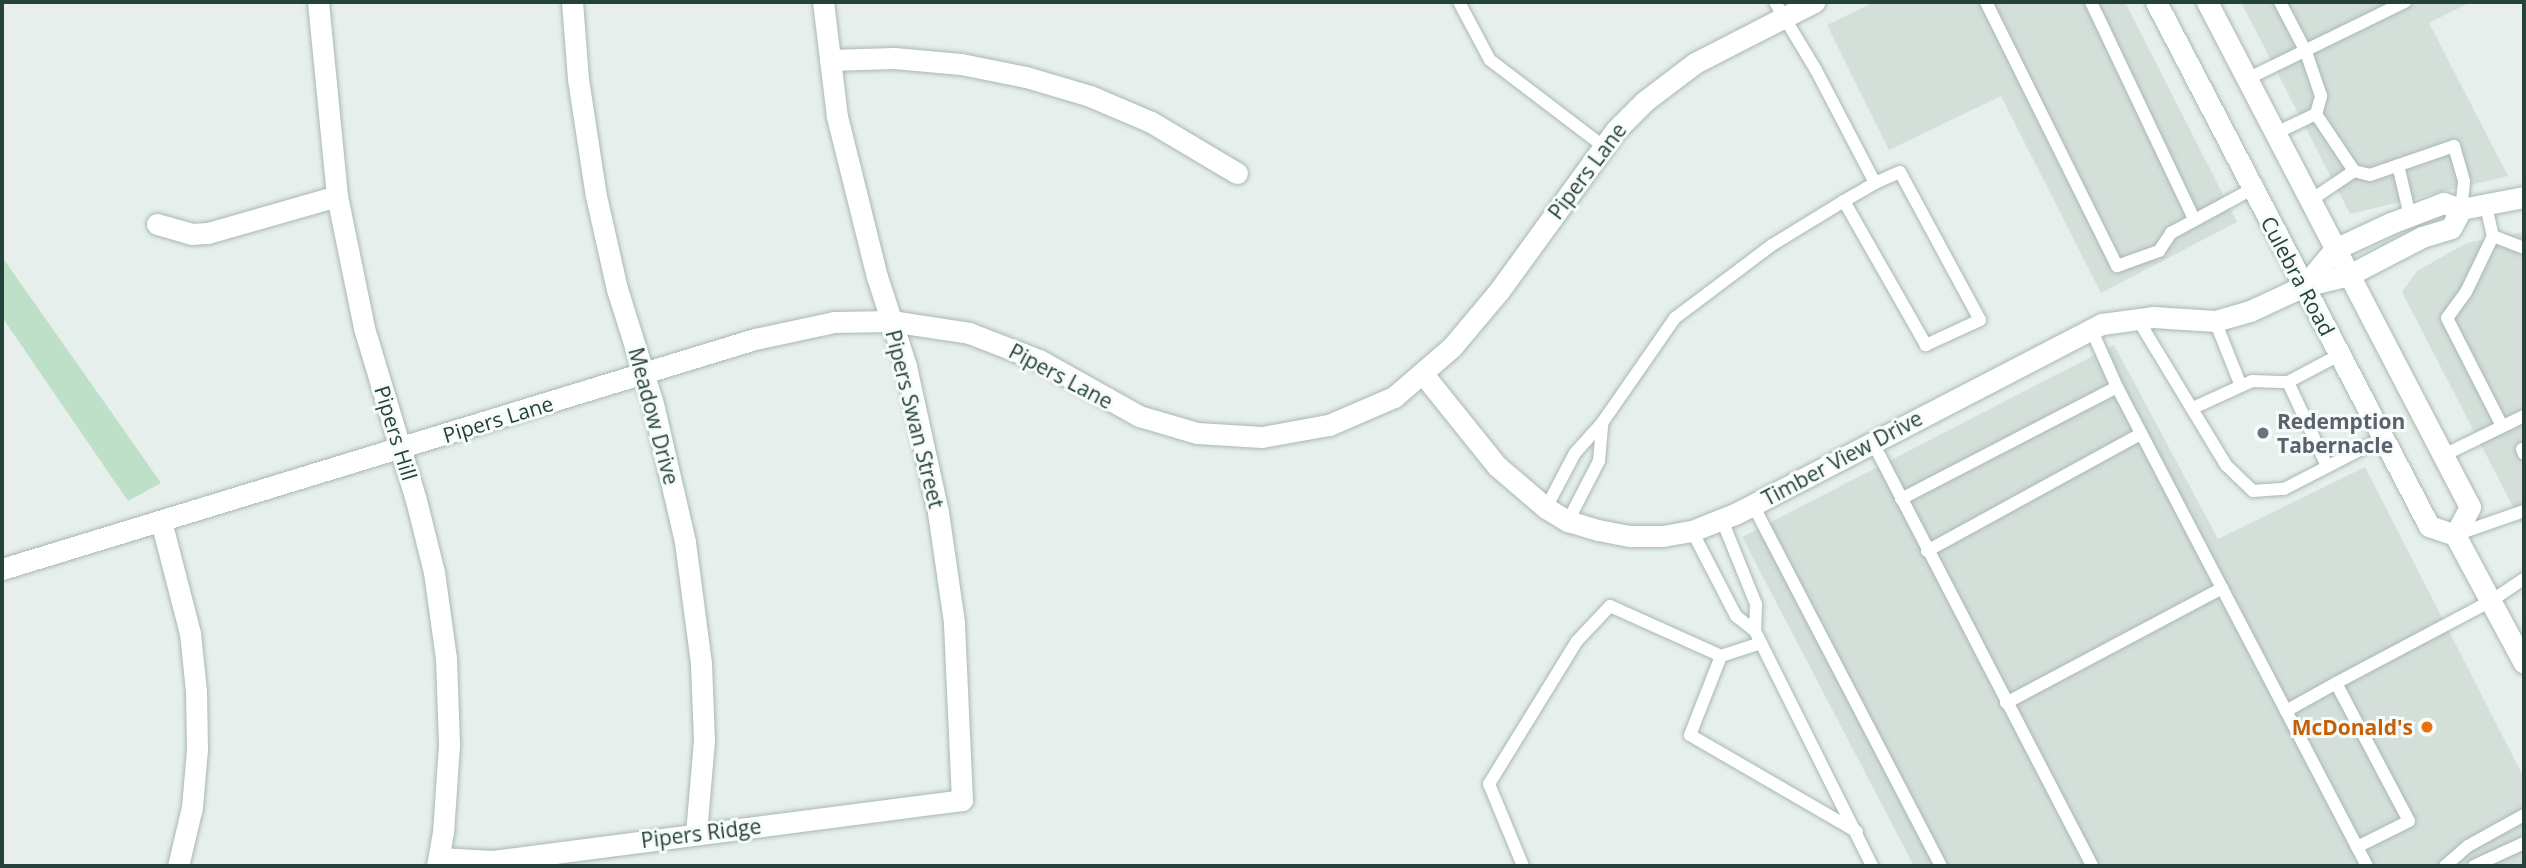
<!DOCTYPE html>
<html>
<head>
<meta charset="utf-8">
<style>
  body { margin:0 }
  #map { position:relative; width:2526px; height:868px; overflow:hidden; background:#e6efeb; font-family:"Open Sans",sans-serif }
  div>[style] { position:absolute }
  .built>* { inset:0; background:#d4dfda }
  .green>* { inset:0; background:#bfe0c8 }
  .roads { filter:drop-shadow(0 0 2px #a8b8b2) drop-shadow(0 0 2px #a8b8b2) }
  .service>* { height:12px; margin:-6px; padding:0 6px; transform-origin:6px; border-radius:6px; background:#fff }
  .minor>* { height:21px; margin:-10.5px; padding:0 10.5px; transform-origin:10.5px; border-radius:10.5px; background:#fff }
  .tertiary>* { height:21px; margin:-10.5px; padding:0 10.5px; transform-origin:10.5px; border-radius:10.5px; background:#fff }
  .secondary>* { height:21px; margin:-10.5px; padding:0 10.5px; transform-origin:10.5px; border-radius:10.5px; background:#fff }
  .dots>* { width:19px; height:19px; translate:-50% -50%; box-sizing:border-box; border:4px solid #f7fbf9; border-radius:50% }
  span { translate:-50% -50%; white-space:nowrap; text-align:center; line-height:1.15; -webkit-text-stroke:6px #f7fbf9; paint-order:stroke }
  .street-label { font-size:21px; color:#24423a }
  .worship-label { font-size:21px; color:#5b616d; font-weight:700 }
  .left { translate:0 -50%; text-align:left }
  .food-label { font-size:21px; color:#c56008; font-weight:700 }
  .right { translate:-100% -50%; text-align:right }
  .frame { position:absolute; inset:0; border:4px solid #24423a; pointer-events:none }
</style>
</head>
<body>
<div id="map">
  <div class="built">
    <i style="clip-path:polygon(1874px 2px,2125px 2px,2237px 222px,2101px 293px,2001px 96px,1889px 150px,1827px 25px)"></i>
    <i style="clip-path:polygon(2241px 2px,2471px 2px,2429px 23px,2508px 176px,2350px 214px)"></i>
    <i style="clip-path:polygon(2524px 232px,2524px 528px,2402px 292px,2417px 271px,2467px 243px)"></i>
    <i style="clip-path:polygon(2114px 345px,2218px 539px,2365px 467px,2524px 778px,2524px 866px,1914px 866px,1742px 537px)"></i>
  </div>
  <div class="green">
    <i style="clip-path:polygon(2px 257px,107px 406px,161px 483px,128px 501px,2px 317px)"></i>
  </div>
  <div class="roads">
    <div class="service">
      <i style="left:1459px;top:2px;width:66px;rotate:61.9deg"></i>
      <i style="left:1490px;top:60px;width:142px;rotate:37.3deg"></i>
      <i style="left:1775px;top:2px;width:79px;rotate:58.9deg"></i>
      <i style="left:1816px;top:70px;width:127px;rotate:62.4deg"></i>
      <i style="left:1986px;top:2px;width:295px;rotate:63.6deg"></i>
      <i style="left:2117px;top:266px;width:45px;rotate:-19.7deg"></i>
      <i style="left:2159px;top:251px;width:22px;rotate:-56deg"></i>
      <i style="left:2171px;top:233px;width:92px;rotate:-28.5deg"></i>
      <i style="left:2091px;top:2px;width:240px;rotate:64.6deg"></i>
      <i style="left:2247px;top:79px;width:176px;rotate:-26deg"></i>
      <i style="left:2316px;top:114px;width:69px;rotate:56.3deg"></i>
      <i style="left:2354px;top:171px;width:16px;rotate:14deg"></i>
      <i style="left:2370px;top:175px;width:89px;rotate:-19deg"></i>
      <i style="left:2454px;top:146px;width:37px;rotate:74deg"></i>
      <i style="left:2464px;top:182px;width:27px;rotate:96deg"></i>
      <i style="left:2276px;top:133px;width:44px;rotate:-25.4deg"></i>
      <i style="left:2316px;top:114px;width:19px;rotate:-74deg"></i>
      <i style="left:2321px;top:96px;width:46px;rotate:-108.8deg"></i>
      <i style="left:2306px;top:52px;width:56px;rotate:-117.5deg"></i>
      <i style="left:2398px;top:165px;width:52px;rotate:76.8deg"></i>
      <i style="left:2311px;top:200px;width:52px;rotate:-34deg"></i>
      <i style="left:2485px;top:202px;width:35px;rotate:77deg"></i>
      <i style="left:2493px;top:236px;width:33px;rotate:21deg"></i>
      <i style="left:2493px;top:236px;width:62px;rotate:115.7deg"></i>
      <i style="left:2466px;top:292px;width:32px;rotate:126deg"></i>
      <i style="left:2447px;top:318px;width:121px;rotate:63deg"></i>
      <i style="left:2137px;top:318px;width:172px;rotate:58.8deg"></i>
      <i style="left:2226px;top:465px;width:37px;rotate:44deg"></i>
      <i style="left:2253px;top:491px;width:31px;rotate:-4deg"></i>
      <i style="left:2284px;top:489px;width:111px;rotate:-27.3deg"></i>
      <i style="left:2215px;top:321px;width:70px;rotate:68.2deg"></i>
      <i style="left:2288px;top:382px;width:93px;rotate:65.1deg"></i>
      <i style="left:2117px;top:387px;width:540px;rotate:62.44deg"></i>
      <i style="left:2193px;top:408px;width:65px;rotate:-24.6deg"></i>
      <i style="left:2252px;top:381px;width:36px;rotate:2deg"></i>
      <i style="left:2288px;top:382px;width:58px;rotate:-27.9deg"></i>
      <i style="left:1873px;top:443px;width:476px;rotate:62.6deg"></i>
      <i style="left:2522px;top:449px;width:5px;rotate:68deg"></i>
      <i style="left:2444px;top:455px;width:89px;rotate:-26deg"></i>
      <i style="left:1901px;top:499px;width:243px;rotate:-27.4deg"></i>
      <i style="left:2117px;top:387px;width:64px;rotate:-114.1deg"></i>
      <i style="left:1753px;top:505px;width:407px;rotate:62.5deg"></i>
      <i style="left:1546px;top:508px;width:62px;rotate:-62.2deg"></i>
      <i style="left:1575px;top:453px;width:40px;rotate:-48deg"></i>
      <i style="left:1602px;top:423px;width:128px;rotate:-55.2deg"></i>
      <i style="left:1675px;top:318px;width:121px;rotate:-37deg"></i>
      <i style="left:1772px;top:245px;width:84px;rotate:-31.4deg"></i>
      <i style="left:1844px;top:201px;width:36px;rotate:-30deg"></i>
      <i style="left:1875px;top:183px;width:27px;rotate:-24deg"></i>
      <i style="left:1900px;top:172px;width:168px;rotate:61.6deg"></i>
      <i style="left:1980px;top:320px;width:60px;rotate:155.2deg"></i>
      <i style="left:1926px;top:345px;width:166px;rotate:-119.7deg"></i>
      <i style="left:1722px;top:520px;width:91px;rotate:68deg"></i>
      <i style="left:1756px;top:604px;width:27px;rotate:92deg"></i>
      <i style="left:1568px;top:521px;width:68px;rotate:-62.7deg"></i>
      <i style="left:1599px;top:461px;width:38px;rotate:-85deg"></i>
      <i style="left:1692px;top:531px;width:96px;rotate:62.6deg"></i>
      <i style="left:1736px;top:616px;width:24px;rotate:38deg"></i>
      <i style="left:1755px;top:631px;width:263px;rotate:63.5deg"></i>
      <i style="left:2455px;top:535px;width:73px;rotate:-19.2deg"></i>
      <i style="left:1927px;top:551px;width:244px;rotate:-28.7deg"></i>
      <i style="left:1721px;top:656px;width:85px;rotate:111.4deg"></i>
      <i style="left:1690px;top:735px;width:193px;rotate:30.1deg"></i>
      <i style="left:2006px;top:703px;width:245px;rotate:-28deg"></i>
      <i style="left:2286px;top:711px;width:57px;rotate:-29.2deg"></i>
      <i style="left:2357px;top:847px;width:58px;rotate:-26.6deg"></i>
      <i style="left:2409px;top:821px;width:156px;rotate:-117.9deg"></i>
      <i style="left:2336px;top:683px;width:175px;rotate:-27.9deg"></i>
      <i style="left:2491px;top:601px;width:40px;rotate:-34deg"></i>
      <i style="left:1523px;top:866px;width:89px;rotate:-112.5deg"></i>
      <i style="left:1489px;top:784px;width:168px;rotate:-58.4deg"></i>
      <i style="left:1577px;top:641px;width:48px;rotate:-46.7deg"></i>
      <i style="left:1610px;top:606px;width:122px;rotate:24.2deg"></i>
      <i style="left:1721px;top:656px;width:42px;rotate:-18deg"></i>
      <i style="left:2445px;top:866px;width:30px;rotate:-41deg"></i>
      <i style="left:2468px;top:846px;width:64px;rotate:-29deg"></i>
      <i style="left:2474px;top:866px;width:55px;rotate:-24.7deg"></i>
    </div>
    <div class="minor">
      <i style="left:318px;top:2px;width:195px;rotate:84.4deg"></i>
      <i style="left:337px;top:196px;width:135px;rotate:78.4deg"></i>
      <i style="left:364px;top:328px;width:180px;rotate:73.2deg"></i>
      <i style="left:416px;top:500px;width:74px;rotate:76deg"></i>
      <i style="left:434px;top:572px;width:87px;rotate:82.1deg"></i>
      <i style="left:446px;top:658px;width:87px;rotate:88deg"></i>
      <i style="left:449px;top:745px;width:87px;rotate:93.9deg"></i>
      <i style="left:443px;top:832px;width:35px;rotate:100deg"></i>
      <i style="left:572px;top:2px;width:77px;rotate:85.5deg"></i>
      <i style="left:578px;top:79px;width:118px;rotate:81.3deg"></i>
      <i style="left:596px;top:196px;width:95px;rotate:77.3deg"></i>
      <i style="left:617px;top:289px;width:121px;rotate:72.6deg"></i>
      <i style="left:653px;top:404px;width:142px;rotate:76.9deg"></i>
      <i style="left:685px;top:542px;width:122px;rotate:82.5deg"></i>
      <i style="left:701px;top:663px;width:77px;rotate:87.8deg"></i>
      <i style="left:704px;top:740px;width:94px;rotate:94.9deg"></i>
      <i style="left:830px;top:60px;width:64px;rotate:-1.8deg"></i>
      <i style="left:894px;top:58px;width:67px;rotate:5.1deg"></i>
      <i style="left:961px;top:64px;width:66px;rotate:11.3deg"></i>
      <i style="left:1026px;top:77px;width:67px;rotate:16.5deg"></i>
      <i style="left:1090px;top:96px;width:66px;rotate:23.1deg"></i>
      <i style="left:1151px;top:122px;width:100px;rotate:30.7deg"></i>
      <i style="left:157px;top:224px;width:36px;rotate:16deg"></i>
      <i style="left:192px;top:234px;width:16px;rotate:-4deg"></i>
      <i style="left:208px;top:233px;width:134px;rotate:-16deg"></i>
      <i style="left:1423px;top:374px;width:118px;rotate:51.2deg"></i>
      <i style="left:1497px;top:466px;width:65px;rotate:40.6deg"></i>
      <i style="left:1546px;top:508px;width:26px;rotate:31deg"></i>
      <i style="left:1568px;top:521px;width:31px;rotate:17deg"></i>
      <i style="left:1598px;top:530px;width:33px;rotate:11deg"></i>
      <i style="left:1630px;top:536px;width:33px"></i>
      <i style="left:1663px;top:536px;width:29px;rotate:-10deg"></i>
      <i style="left:1692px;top:531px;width:48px;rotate:-21.8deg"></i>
      <i style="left:1737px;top:513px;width:411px;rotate:-27.4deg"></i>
      <i style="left:2102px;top:324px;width:51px;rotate:-7.8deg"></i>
      <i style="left:2153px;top:317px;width:62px;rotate:3.7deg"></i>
      <i style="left:2215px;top:321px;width:36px;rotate:-16deg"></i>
      <i style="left:2250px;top:311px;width:60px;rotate:-24.8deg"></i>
      <i style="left:161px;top:521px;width:116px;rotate:75.5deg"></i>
      <i style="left:190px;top:633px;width:58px;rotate:84.1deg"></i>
      <i style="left:196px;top:691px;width:58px;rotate:89deg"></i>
      <i style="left:197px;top:749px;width:58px;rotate:94.9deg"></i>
      <i style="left:192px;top:807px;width:61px;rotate:103.3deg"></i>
      <i style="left:2px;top:569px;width:787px;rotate:-16.99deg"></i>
      <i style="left:755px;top:339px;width:81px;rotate:-12.1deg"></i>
      <i style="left:834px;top:322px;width:57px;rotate:-1deg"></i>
      <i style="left:891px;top:321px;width:79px;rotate:8.7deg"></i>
      <i style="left:969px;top:333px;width:75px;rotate:21.1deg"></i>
      <i style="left:1039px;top:360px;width:115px;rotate:29.2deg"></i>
      <i style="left:1139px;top:416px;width:60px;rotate:16.3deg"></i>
      <i style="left:1197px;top:433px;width:65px;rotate:3.5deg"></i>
      <i style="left:1262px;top:437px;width:68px;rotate:-10.2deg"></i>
      <i style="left:1329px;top:425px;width:71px;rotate:-23.3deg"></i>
      <i style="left:1394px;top:397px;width:77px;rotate:-40.8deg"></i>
      <i style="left:1452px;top:347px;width:73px;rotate:-50deg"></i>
      <i style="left:1499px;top:291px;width:199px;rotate:-54deg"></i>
      <i style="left:1616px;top:130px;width:41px;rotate:-45deg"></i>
      <i style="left:1645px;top:101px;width:63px;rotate:-37.2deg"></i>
      <i style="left:1695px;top:63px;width:134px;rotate:-27.1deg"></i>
      <i style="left:439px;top:858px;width:54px;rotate:3.2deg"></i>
      <i style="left:493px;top:861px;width:473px;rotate:-7.4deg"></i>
      <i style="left:962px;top:800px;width:178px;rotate:-92.6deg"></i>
      <i style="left:954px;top:622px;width:111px;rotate:-98.3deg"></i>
      <i style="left:938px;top:512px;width:149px;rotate:-102.4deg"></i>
      <i style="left:906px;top:366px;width:94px;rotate:-108deg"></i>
      <i style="left:877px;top:277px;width:165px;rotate:-104deg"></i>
      <i style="left:837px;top:117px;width:116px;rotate:-96.9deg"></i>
    </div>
    <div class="tertiary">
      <i style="left:2304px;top:286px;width:48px;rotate:-50deg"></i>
      <i style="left:2335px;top:249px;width:62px;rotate:-24.9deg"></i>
      <i style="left:2391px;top:223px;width:56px;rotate:-21deg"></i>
      <i style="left:2443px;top:203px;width:19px;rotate:18deg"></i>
      <i style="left:2461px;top:209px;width:64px;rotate:-10.8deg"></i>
      <i style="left:2304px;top:286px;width:46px;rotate:-13.7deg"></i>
      <i style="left:2349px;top:275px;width:82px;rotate:-27.5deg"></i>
      <i style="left:2422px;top:237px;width:30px;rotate:-17deg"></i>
      <i style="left:2451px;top:228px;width:21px;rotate:-62deg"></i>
    </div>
    <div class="secondary">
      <i style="left:2156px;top:2px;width:591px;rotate:62.48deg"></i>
      <i style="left:2429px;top:526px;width:28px;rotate:19deg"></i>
      <i style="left:2455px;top:535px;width:145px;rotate:61.7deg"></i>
      <i style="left:2207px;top:2px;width:569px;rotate:62.49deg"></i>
      <i style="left:2470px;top:507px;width:32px;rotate:118deg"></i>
    </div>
  </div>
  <div class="dots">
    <i style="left:2263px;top:433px;background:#6b7280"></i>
    <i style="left:2427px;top:727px;background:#e8710a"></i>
  </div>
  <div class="street-label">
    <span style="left:1587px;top:171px;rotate:-53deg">Pipers Lane</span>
    <span style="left:2298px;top:276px;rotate:62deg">Culebra Road</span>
    <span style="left:1061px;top:376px;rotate:28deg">Pipers Lane</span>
    <span style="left:654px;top:416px;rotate:75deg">Meadow Drive</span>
    <span style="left:498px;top:419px;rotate:-17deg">Pipers Lane</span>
    <span style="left:915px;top:419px;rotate:76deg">Pipers Swan Street</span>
    <span style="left:396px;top:433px;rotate:73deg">Pipers Hill</span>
    <span style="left:1842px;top:458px;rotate:-28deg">Timber View Drive</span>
    <span style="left:701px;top:833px;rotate:-7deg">Pipers Ridge</span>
  </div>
  <div class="worship-label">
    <span class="left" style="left:2277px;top:433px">Redemption<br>Tabernacle</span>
  </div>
  <div class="food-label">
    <span class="right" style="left:2413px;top:727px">McDonald's</span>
  </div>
  <div class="frame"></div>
</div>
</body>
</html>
